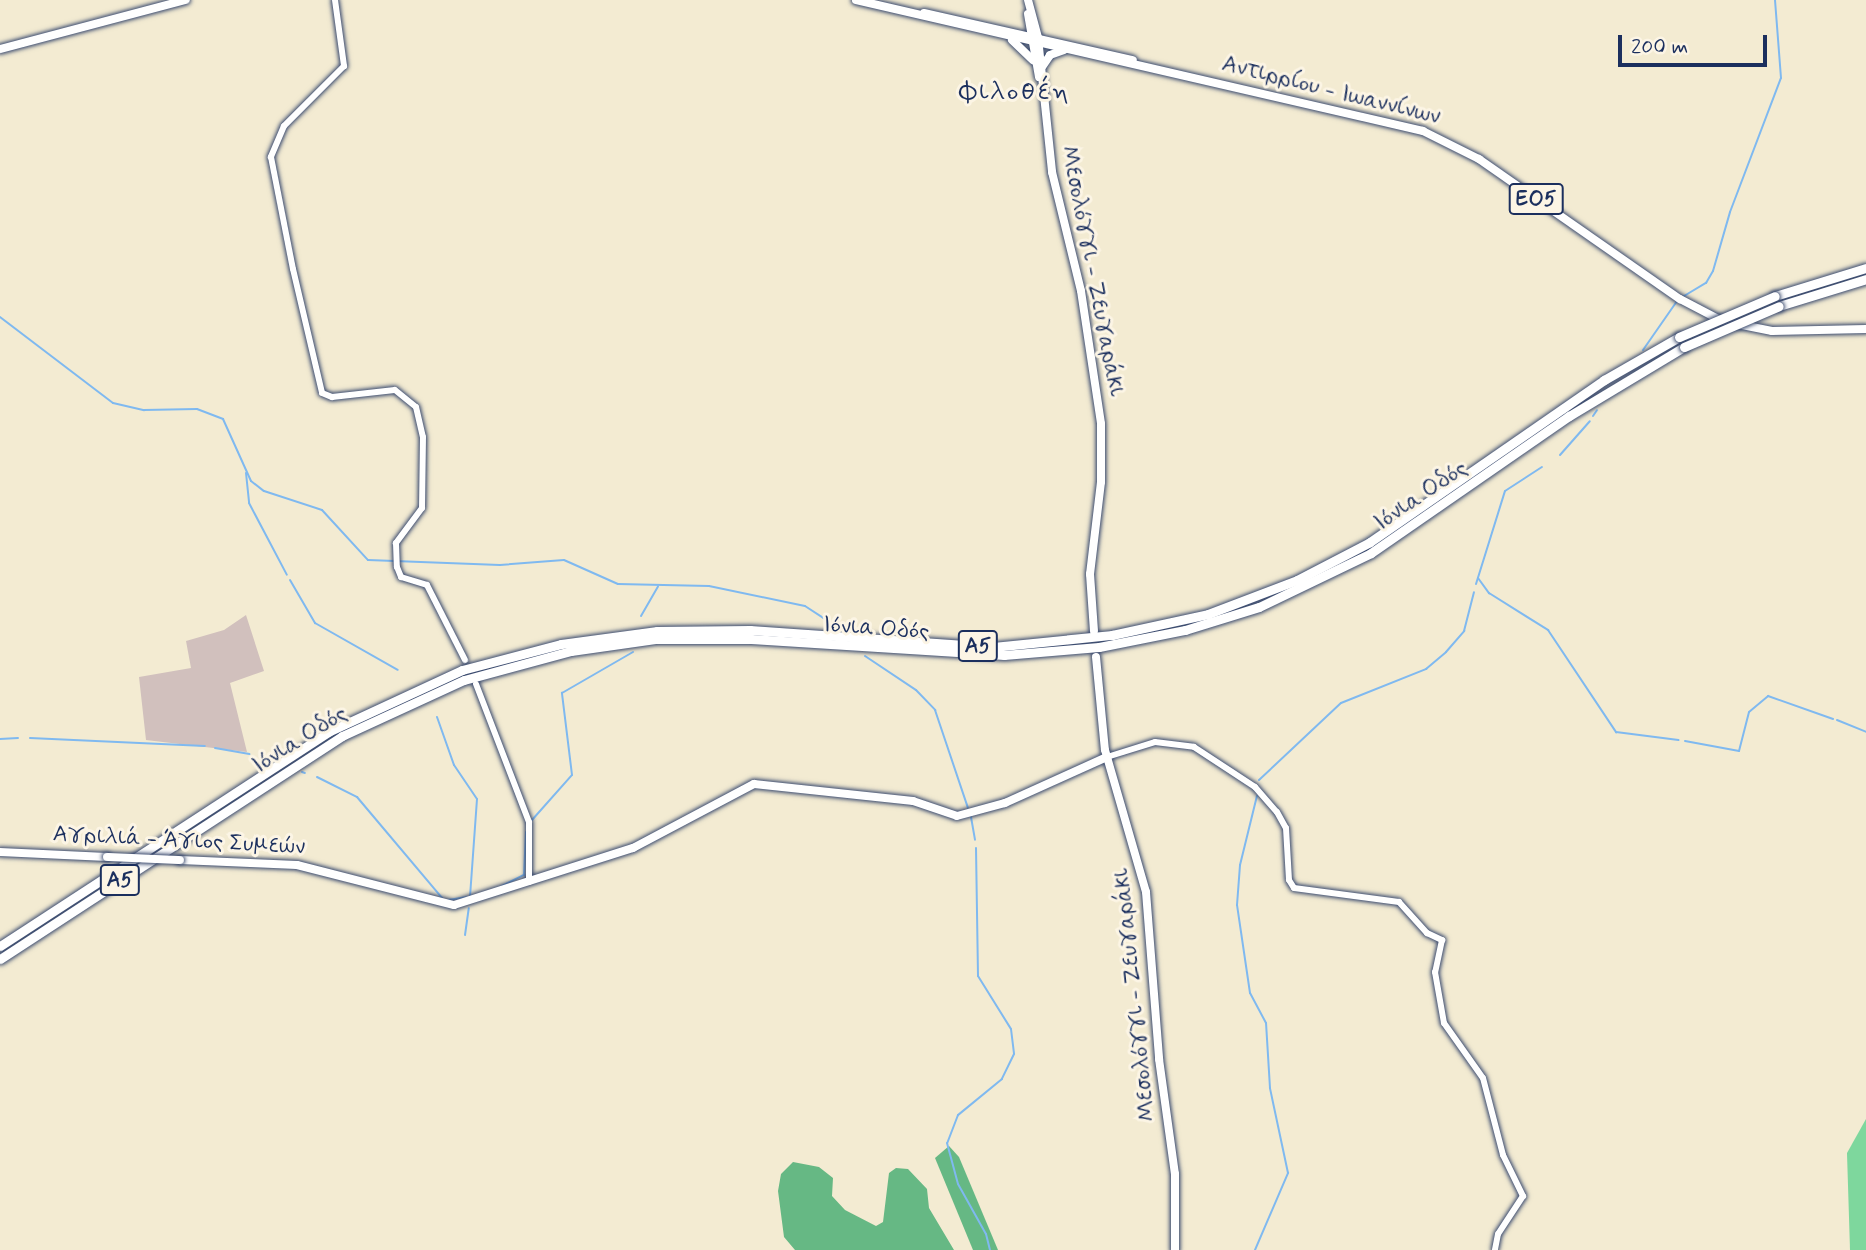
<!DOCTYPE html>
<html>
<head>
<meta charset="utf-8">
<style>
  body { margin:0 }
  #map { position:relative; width:1866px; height:1250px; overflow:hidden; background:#f3ebd2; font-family:Mynerve,sans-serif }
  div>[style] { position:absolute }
  .industrial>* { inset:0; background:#d1c0bd }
  .green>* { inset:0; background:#7ed79d }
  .forest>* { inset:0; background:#66b884 }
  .stream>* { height:2px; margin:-1px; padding:0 1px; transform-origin:1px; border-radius:1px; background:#7fb9f0 }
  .roads { filter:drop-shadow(0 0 2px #3b4b6f) drop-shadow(0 0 2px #3b4b6f) }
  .minor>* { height:6px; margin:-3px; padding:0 3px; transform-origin:3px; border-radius:3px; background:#fff }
  .major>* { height:8px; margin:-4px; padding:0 4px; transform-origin:4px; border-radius:4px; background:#fff }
  .highway>* { height:9px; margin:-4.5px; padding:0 4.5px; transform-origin:4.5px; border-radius:4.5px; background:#fff }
  .bridges { filter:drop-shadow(0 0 2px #3b4b6f) drop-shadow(0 0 2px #3b4b6f) }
  .major-bridge>* { height:8px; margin:-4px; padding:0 4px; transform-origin:4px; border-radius:4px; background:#fff }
  .highway-bridge>* { height:9px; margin:-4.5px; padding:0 4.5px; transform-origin:4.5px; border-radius:4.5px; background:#fff }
  span { translate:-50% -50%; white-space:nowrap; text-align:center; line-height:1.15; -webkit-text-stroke:6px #fcf5e5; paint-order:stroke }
  .shield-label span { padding:2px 5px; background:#fcf5e5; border:2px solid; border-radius:5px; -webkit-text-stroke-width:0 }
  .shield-label { font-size:21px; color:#1b2f5e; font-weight:700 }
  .street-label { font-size:23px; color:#1b2f5e }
  .quarter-label { font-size:26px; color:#1b2f5e; letter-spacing:2px }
  .scale { position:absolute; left:1618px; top:35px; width:149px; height:32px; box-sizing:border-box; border:4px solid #1b2f5e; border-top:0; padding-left:9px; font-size:21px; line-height:24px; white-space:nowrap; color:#1b2f5e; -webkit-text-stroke:5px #fcf5e5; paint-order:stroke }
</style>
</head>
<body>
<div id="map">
  <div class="industrial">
    <i style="clip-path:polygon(246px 615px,264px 671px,230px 683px,247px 752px,146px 740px,139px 677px,191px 668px,186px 641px,224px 630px)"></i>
  </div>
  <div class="green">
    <i style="clip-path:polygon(1866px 1119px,1866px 1250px,1850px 1250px,1847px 1153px)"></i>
  </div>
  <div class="forest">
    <i style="clip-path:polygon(949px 1146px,959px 1157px,998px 1250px,973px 1250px,935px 1158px)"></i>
    <i style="clip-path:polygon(793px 1162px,819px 1167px,833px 1178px,832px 1196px,845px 1210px,876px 1226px,883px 1222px,889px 1173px,896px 1168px,908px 1169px,927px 1189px,929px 1208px,954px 1250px,795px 1250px,784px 1237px,778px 1191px,781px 1174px)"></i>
  </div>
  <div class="stream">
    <i style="left:1684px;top:296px;width:26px;rotate:-31deg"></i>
    <i style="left:1706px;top:283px;width:14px;rotate:-60deg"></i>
    <i style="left:1713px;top:271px;width:61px;rotate:-73.9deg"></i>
    <i style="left:1730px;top:212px;width:143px;rotate:-69.2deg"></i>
    <i style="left:1781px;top:78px;width:78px;rotate:-94.4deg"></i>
    <i style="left:0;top:317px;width:142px;rotate:37.3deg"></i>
    <i style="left:113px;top:403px;width:32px;rotate:13deg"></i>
    <i style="left:144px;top:410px;width:53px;rotate:-1.1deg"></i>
    <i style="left:197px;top:409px;width:28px;rotate:21deg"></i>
    <i style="left:223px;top:419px;width:68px;rotate:65.7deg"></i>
    <i style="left:251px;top:481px;width:16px;rotate:38deg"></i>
    <i style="left:264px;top:491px;width:61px;rotate:18.1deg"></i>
    <i style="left:322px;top:510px;width:68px;rotate:47.4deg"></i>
    <i style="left:368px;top:560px;width:132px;rotate:2.2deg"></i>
    <i style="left:500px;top:565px;width:64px;rotate:-4.5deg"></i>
    <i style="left:564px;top:560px;width:59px;rotate:24deg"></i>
    <i style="left:618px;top:584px;width:91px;rotate:1.3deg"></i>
    <i style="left:709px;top:586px;width:98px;rotate:11.8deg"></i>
    <i style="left:805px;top:606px;width:24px;rotate:33deg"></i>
    <i style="left:1643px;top:350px;width:60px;rotate:-55.2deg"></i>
    <i style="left:1593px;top:416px;width:7px;rotate:-56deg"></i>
    <i style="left:1560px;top:455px;width:45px;rotate:-48.6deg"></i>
    <i style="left:246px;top:473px;width:30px;rotate:84deg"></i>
    <i style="left:249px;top:503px;width:81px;rotate:62.2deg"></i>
    <i style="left:1478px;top:578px;width:19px;rotate:54deg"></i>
    <i style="left:1489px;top:593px;width:70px;rotate:32.1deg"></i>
    <i style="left:1548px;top:630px;width:123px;rotate:56.3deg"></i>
    <i style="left:1616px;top:732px;width:63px;rotate:7.4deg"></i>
    <i style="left:290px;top:580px;width:50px;rotate:59.8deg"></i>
    <i style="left:315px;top:623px;width:95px;rotate:29.5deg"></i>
    <i style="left:1476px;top:584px;width:97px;rotate:-72.7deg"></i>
    <i style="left:1505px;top:491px;width:44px;rotate:-33deg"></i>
    <i style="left:641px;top:616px;width:34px;rotate:-60deg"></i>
    <i style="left:865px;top:656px;width:61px;rotate:33.7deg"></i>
    <i style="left:916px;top:690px;width:28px;rotate:46deg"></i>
    <i style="left:935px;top:710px;width:103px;rotate:71.4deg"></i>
    <i style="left:437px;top:717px;width:51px;rotate:70.5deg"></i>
    <i style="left:454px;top:765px;width:41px;rotate:55.9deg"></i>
    <i style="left:477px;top:799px;width:97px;rotate:94.1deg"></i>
    <i style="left:1837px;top:720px;width:31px;rotate:22deg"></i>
    <i style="left:30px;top:738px;width:175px;rotate:2.6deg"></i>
    <i style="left:0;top:739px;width:18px;rotate:-3deg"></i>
    <i style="left:1685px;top:741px;width:55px;rotate:10.5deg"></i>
    <i style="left:1739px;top:751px;width:40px;rotate:-75.6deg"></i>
    <i style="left:1749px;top:712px;width:25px;rotate:-40deg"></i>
    <i style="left:1768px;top:696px;width:69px;rotate:19.5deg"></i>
    <i style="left:215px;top:748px;width:35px;rotate:10deg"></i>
    <i style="left:266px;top:760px;width:3px;rotate:18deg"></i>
    <i style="left:302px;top:772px;width:3px;rotate:18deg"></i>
    <i style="left:317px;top:777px;width:45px;rotate:26.6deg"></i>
    <i style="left:357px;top:797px;width:132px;rotate:49.9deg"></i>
    <i style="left:1259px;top:780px;width:112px;rotate:-43.2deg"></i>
    <i style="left:1341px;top:703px;width:92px;rotate:-21.8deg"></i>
    <i style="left:1426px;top:669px;width:26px;rotate:-40deg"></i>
    <i style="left:1446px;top:652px;width:28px;rotate:-49deg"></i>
    <i style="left:1464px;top:631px;width:40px;rotate:-75.6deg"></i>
    <i style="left:971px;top:817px;width:23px;rotate:80deg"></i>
    <i style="left:532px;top:820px;width:60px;rotate:-48.4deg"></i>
    <i style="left:572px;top:775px;width:83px;rotate:-97deg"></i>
    <i style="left:562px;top:693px;width:82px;rotate:-30deg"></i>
    <i style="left:976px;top:848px;width:128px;rotate:89.1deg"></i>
    <i style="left:978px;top:976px;width:62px;rotate:58.1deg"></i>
    <i style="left:1011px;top:1029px;width:25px;rotate:83deg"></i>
    <i style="left:1014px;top:1054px;width:28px;rotate:116deg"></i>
    <i style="left:1002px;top:1079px;width:57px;rotate:140.7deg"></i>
    <i style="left:958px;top:1115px;width:30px;rotate:111deg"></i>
    <i style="left:947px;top:1143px;width:42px;rotate:75deg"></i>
    <i style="left:958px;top:1184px;width:57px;rotate:60.8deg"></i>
    <i style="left:986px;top:1234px;width:16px;rotate:76deg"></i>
    <i style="left:502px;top:886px;width:25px;rotate:-27deg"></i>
    <i style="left:524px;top:875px;width:43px;rotate:-87.3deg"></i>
    <i style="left:448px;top:900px;width:18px;rotate:-9deg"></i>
    <i style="left:465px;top:935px;width:27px;rotate:-82deg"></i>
    <i style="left:1255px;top:1250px;width:84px;rotate:-66.8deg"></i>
    <i style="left:1288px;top:1173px;width:87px;rotate:-102deg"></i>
    <i style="left:1270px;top:1088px;width:65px;rotate:-93.5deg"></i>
    <i style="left:1266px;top:1023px;width:34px;rotate:-118deg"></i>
    <i style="left:1250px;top:993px;width:89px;rotate:-98.4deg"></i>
    <i style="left:1237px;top:905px;width:40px;rotate:-85.7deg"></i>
    <i style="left:1240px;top:865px;width:71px;rotate:-76.2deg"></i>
  </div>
  <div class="roads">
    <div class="minor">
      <i style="left:335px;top:0;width:67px;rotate:82.2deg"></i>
      <i style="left:344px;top:66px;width:85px;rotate:135deg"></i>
      <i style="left:284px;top:126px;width:34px;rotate:113deg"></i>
      <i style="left:271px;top:157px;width:114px;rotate:78.9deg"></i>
      <i style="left:293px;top:269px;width:127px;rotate:76.8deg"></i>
      <i style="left:322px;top:393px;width:11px;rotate:22deg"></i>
      <i style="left:332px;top:397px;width:63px;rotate:-6.3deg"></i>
      <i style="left:395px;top:390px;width:27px;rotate:39deg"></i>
      <i style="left:416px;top:407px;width:31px;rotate:77deg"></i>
      <i style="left:423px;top:437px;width:71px;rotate:90.8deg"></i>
      <i style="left:422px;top:508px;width:44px;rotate:126.6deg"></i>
      <i style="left:396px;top:543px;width:24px;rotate:88deg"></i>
      <i style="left:397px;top:567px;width:11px;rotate:68deg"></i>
      <i style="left:401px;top:577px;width:27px;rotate:17deg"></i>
      <i style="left:427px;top:585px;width:84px;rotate:63.1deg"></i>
      <i style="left:476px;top:684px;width:148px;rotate:69deg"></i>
      <i style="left:529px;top:822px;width:60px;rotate:90deg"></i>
      <i style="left:1107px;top:757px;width:50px;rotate:-17.4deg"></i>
      <i style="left:1155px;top:742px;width:39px;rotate:7deg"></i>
      <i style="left:1194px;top:747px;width:73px;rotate:33.3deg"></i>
      <i style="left:1255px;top:787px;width:33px;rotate:49deg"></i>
      <i style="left:1277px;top:812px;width:18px;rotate:61deg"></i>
      <i style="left:1286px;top:828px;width:52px;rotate:86.7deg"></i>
      <i style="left:1289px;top:880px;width:9px;rotate:58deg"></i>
      <i style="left:1294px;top:888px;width:106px;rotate:7.6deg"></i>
      <i style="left:1399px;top:902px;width:42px;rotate:47.9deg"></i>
      <i style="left:1427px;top:933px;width:17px;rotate:25deg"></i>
      <i style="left:1442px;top:940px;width:33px;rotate:102deg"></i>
      <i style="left:1435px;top:972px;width:52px;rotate:80deg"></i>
      <i style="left:1444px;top:1023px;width:67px;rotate:54.7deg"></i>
      <i style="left:1483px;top:1078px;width:80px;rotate:75.4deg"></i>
      <i style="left:1503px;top:1155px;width:46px;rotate:64deg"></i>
      <i style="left:1523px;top:1196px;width:45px;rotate:123.3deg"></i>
      <i style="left:1498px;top:1234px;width:16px;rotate:101deg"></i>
    </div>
    <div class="major">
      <i style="left:856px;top:0;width:582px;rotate:13.01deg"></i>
      <i style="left:1423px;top:131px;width:63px;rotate:26.6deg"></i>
      <i style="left:1479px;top:159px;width:245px;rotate:34.9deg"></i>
      <i style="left:1680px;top:299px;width:47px;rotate:27.6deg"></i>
      <i style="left:1722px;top:321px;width:51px;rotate:11.3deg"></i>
      <i style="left:1772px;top:331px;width:94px;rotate:-1.2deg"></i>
      <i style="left:1028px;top:0;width:39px;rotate:75deg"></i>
      <i style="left:1038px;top:38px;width:135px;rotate:84deg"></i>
      <i style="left:1052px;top:172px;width:122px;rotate:76.3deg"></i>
      <i style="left:1081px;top:291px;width:134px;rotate:81.4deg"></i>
      <i style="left:1101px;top:424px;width:58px;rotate:90deg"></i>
      <i style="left:1101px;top:482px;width:93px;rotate:96.8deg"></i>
      <i style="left:1090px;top:574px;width:57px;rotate:86deg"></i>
      <i style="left:924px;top:13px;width:214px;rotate:12.7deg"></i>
      <i style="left:1028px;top:14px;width:64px;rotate:80.1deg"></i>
      <i style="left:1012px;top:40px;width:29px;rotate:44deg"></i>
      <i style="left:0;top:49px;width:192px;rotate:-14.8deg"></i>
      <i style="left:1042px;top:67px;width:14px;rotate:-56deg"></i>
      <i style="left:1050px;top:55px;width:15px;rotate:-20deg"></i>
      <i style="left:1096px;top:657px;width:93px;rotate:84.5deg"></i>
      <i style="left:1105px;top:750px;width:148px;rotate:73.9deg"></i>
      <i style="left:1146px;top:892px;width:168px;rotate:85.5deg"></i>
      <i style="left:1159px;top:1059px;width:116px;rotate:82.1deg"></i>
      <i style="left:1175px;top:1174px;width:76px;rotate:90deg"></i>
      <i style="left:0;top:852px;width:107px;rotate:2.7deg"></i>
      <i style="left:180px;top:860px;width:117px;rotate:2.4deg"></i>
      <i style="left:297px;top:865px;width:162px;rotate:14.3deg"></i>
      <i style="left:454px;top:905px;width:188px;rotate:-17.7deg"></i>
      <i style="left:633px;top:848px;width:137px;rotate:-27.9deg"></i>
      <i style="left:754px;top:784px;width:160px;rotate:6.1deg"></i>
      <i style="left:913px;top:801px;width:46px;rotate:18.8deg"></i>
      <i style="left:957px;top:816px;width:50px;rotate:-15.2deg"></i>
      <i style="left:1005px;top:803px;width:112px;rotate:-24.3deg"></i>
    </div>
    <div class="highway">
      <i style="left:1775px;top:296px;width:95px;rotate:-17.1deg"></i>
      <i style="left:1779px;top:306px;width:91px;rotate:-17.2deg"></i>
      <i style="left:0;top:946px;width:392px;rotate:-33.1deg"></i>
      <i style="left:328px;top:732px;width:148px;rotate:-24.8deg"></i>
      <i style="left:462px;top:670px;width:102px;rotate:-14.7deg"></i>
      <i style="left:561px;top:644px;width:97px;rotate:-7.7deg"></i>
      <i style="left:657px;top:631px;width:93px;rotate:-0.6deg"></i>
      <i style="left:750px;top:630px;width:244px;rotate:4deg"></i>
      <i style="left:993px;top:647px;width:120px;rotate:-5.8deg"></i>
      <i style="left:1112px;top:635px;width:98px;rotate:-12.3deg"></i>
      <i style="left:1208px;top:614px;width:95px;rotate:-20.9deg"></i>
      <i style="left:1297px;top:580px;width:82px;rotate:-27.5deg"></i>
      <i style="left:1370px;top:542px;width:285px;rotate:-34.7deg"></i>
      <i style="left:1604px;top:380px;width:86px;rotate:-29.8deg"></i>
      <i style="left:0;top:959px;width:408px;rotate:-33.1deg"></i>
      <i style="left:342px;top:736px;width:134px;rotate:-24.7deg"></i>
      <i style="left:464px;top:680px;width:111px;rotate:-15.2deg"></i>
      <i style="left:571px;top:651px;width:85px;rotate:-8.1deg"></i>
      <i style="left:655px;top:639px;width:96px"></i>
      <i style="left:751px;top:639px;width:254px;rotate:3.6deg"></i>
      <i style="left:1004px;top:655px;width:95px;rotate:-4.8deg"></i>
      <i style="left:1099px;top:647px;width:88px;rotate:-11.2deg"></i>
      <i style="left:1185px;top:630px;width:77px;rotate:-17.3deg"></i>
      <i style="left:1259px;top:607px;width:124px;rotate:-25.7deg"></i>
      <i style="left:1371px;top:553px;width:241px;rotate:-34.7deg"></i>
      <i style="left:1569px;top:416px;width:134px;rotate:-31deg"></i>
    </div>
  </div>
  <div class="bridges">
    <div class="major-bridge">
      <i style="left:107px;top:857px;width:73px;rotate:2.4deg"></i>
    </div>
    <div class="highway-bridge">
      <i style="left:1679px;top:337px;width:104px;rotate:-23.1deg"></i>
      <i style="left:1684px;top:347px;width:103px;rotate:-23.3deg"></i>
    </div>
  </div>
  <div class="shield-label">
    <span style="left:1536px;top:199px">ΕΟ5</span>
    <span style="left:978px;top:646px">Α5</span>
    <span style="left:120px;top:880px">Α5</span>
  </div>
  <div class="street-label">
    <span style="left:1331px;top:91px;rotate:14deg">Αντιρρίου - Ιωαννίνων</span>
    <span style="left:1092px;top:271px;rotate:79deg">Μεσολόγγι - Ζευγαράκι</span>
    <span style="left:1421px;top:496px;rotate:-34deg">Ιόνια Οδός</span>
    <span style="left:876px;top:629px;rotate:4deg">Ιόνια Οδός</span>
    <span style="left:300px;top:740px;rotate:-32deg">Ιόνια Οδός</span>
    <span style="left:179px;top:841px;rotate:3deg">Αγριλιά - Άγιος Συμεών</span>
    <span style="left:1135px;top:995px;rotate:-96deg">Μεσολόγγι - Ζευγαράκι</span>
  </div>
  <div class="quarter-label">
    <span style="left:1015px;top:93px">Φιλοθέη</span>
  </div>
  <div class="scale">200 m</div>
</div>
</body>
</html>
